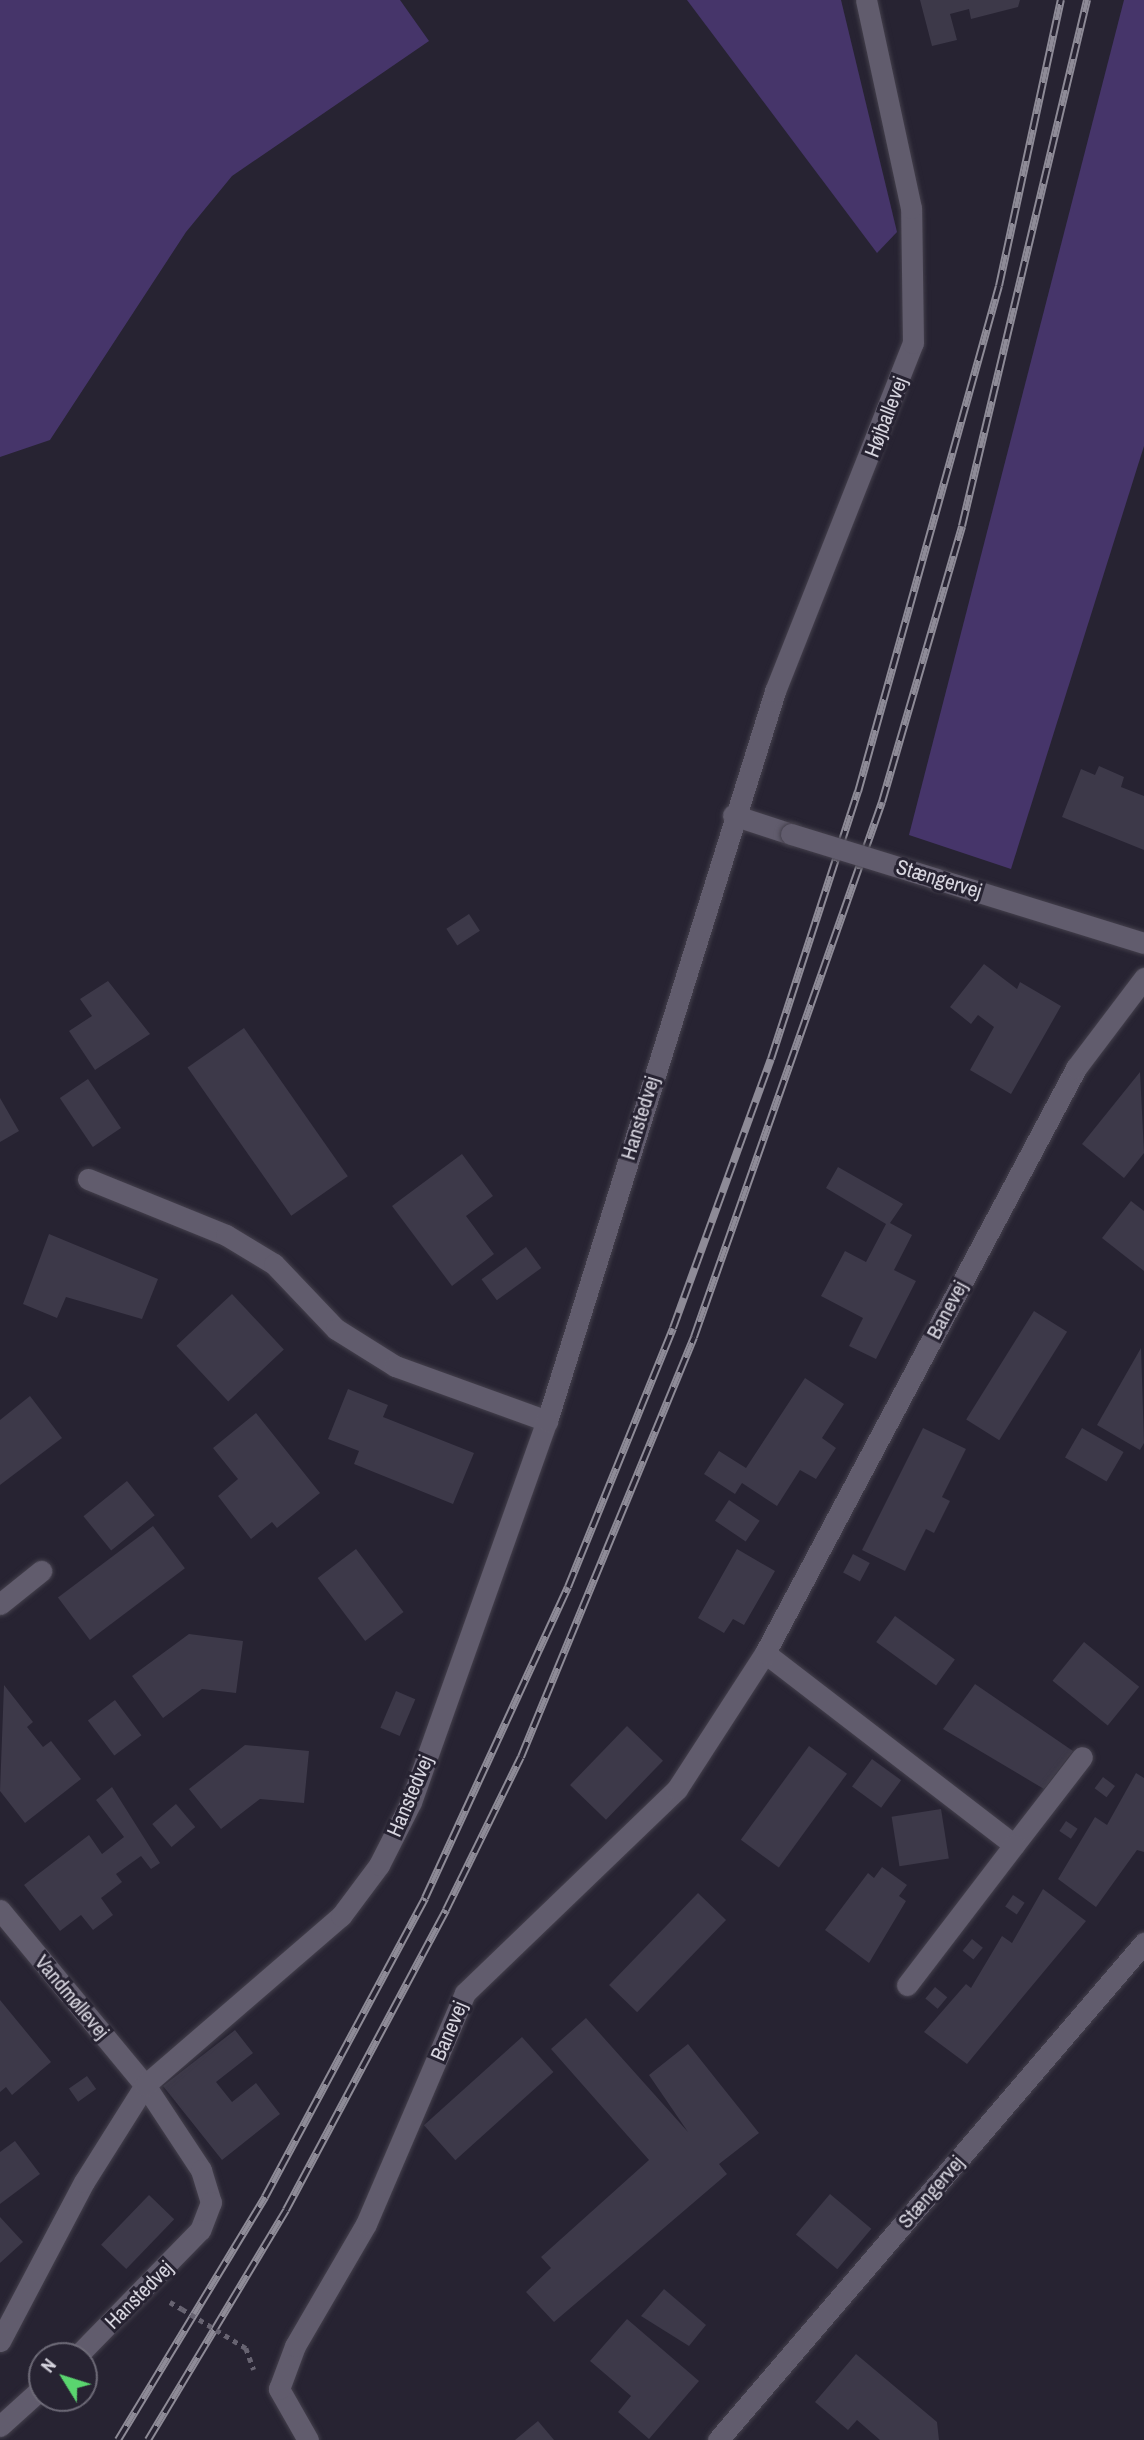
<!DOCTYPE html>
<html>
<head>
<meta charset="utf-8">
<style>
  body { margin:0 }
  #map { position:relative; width:1144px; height:2440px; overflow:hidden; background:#272332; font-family:"Archivo Narrow",sans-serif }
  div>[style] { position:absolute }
  .green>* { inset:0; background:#46356a }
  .building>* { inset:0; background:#3d3949; transform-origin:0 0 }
  .path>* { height:4.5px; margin-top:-2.25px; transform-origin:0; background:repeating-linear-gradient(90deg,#676371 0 5px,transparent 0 10px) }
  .roads { filter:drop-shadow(0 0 2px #44404c) drop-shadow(0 0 2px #44404c) }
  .street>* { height:21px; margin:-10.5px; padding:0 10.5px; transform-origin:10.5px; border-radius:10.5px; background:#615c6d }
  .rail>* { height:8px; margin-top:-4px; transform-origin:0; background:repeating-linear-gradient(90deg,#272332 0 16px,#8e8b97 0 32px); box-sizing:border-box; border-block:2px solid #8e8b97 }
  .path-bridge>* { height:4.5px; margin-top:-2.25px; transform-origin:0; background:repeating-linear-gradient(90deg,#676371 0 5px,transparent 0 10px) }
  .bridges { filter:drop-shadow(0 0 2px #44404c) drop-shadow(0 0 2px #44404c) }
  .street-bridge>* { height:21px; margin:-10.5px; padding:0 10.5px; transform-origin:10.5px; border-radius:10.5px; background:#615c6d }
  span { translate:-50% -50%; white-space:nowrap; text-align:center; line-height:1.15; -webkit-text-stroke:6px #272332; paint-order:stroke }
  .street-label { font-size:21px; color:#d7d5df }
  .north { position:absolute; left:28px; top:2342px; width:70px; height:70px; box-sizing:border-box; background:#272332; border:2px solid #6d6a77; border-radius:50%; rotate:308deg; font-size:19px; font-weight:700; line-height:28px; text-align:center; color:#d7d5df }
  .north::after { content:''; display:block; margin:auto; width:24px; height:32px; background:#5ad56f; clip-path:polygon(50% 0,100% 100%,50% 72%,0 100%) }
</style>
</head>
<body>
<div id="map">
  <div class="green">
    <i style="clip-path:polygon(0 0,400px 0,429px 41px,232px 176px,186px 232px,50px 440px,0 457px)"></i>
    <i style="clip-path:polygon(687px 0,841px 0,897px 232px,877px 253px)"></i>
    <i style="clip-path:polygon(1124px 0,1144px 0,1144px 446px,1011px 869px,909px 835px)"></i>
  </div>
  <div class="building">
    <i style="clip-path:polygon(920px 0,1020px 0,1018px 7px,971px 19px,969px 9px,950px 14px,957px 40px,932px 46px)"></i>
    <i style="clip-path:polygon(1099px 766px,1124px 777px,1121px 787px,1144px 796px,1144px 850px,1062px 817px,1081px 769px,1095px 775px)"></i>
    <i style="left:469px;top:914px;width:20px;height:27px;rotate:57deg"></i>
    <i style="clip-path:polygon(984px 964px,1017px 989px,1020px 982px,1061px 1006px,1011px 1094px,970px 1070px,994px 1027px,978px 1015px,971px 1024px,950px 1007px)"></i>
    <i style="clip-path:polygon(108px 981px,150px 1034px,95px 1070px,69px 1031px,92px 1016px,80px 999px)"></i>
    <i style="left:244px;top:1028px;width:181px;height:69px;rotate:55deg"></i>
    <i style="clip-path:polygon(1140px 1072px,1144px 1153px,1124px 1178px,1082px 1144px)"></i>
    <i style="left:88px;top:1079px;width:59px;height:34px;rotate:56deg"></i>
    <i style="clip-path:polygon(0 1098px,19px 1131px,0 1142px)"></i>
    <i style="clip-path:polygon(462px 1154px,493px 1196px,466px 1216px,494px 1254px,452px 1286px,392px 1206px)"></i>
    <i style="clip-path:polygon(838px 1167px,903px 1204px,890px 1223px,912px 1235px,894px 1270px,916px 1281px,876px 1359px,849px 1346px,863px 1318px,821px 1296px,845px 1251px,866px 1262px,886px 1224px,826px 1188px)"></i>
    <i style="clip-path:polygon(1131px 1201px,1144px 1211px,1144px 1271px,1102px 1238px)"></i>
    <i style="clip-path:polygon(49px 1234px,158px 1279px,142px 1319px,66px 1297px,57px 1318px,23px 1304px)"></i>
    <i style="left:526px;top:1247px;width:26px;height:55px;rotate:54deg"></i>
    <i style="left:232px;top:1294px;width:76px;height:76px;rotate:47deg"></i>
    <i style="left:1034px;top:1311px;width:39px;height:128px;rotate:32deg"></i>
    <i style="clip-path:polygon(1141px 1348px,1144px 1443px,1140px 1450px,1097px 1425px)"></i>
    <i style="clip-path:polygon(805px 1378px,844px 1404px,822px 1438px,836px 1448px,816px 1479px,800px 1470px,777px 1506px,742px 1483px,735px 1494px,704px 1474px,719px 1451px,746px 1468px)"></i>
    <i style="clip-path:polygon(348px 1389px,388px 1405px,383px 1417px,474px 1453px,453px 1504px,354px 1464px,359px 1451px,328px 1439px)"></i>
    <i style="clip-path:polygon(30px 1396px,62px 1438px,0 1485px,0 1420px)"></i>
    <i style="clip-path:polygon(256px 1413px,320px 1493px,277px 1528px,272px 1522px,251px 1539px,218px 1496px,238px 1479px,213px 1448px)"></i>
    <i style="clip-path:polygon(923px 1428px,966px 1449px,942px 1497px,950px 1501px,934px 1533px,926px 1529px,905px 1571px,862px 1550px)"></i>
    <i style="left:1082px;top:1428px;width:48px;height:34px;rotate:30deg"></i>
    <i style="left:127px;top:1481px;width:44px;height:56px;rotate:51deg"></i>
    <i style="left:729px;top:1500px;width:37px;height:25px;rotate:34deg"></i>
    <i style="left:153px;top:1526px;width:53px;height:119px;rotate:53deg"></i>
    <i style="left:356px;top:1549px;width:79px;height:48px;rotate:53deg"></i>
    <i style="clip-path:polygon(737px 1549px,775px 1571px,744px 1625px,733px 1619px,724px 1633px,698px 1618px)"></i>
    <i style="left:853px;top:1554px;width:19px;height:21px;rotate:28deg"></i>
    <i style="left:895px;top:1616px;width:74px;height:32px;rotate:36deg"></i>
    <i style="clip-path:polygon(189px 1634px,243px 1641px,236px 1693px,202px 1689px,163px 1718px,132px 1676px)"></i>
    <i style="left:1084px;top:1642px;width:71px;height:50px;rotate:39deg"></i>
    <i style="clip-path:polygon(975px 1684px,1073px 1751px,1044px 1789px,943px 1729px)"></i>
    <i style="clip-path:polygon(4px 1685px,33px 1722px,27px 1727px,43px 1747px,51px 1741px,81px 1779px,25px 1823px,0 1791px)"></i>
    <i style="left:396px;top:1691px;width:21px;height:40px;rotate:23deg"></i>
    <i style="left:115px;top:1700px;width:44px;height:34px;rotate:53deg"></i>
    <i style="left:627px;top:1726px;width:50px;height:82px;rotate:44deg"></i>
    <i style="clip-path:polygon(245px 1745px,309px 1751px,304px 1803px,260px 1799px,221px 1829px,189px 1789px)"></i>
    <i style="left:809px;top:1746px;width:47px;height:116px;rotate:36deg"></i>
    <i style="left:872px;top:1759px;width:36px;height:34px;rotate:36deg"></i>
    <i style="clip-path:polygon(1136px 1773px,1144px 1778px,1144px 1852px,1137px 1850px,1096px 1907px,1058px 1879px,1095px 1817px,1107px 1825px)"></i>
    <i style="left:1103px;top:1777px;width:15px;height:14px;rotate:37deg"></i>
    <i style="clip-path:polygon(112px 1787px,160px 1863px,151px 1869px,141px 1856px,116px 1874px,122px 1882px,101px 1898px,113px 1915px,93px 1930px,81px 1915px,60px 1931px,24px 1885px,89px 1835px,102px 1854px,124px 1837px,96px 1800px)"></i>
    <i style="left:176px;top:1804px;width:30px;height:31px;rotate:50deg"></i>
    <i style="left:941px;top:1809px;width:50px;height:50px;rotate:81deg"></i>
    <i style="left:1066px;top:1821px;width:14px;height:12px;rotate:34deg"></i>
    <i style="clip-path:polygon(882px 1867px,907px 1885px,899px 1896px,906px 1901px,869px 1963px,825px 1930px,868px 1873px,874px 1878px)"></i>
    <i style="clip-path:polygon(1043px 1889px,1086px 1921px,967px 2064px,924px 2032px,966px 1984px,971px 1988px,1002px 1936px,1012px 1943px)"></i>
    <i style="left:698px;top:1893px;width:39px;height:128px;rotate:44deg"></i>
    <i style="left:1013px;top:1895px;width:14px;height:14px;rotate:34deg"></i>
    <i style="left:972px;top:1939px;width:14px;height:15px;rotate:39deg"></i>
    <i style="left:935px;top:1987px;width:16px;height:15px;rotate:40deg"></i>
    <i style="clip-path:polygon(0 2000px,51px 2062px,12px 2095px,6px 2087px,0 2092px)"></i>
    <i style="clip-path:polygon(586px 2018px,688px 2132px,649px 2075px,688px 2044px,759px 2133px,719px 2164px,727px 2174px,554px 2322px,526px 2292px,551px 2268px,541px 2257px,649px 2160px,551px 2049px)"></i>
    <i style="clip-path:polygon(235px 2030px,253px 2053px,216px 2082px,232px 2102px,256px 2083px,280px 2114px,222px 2160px,163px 2086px)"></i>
    <i style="left:522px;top:2037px;width:47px;height:132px;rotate:48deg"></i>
    <i style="left:87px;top:2076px;width:16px;height:22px;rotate:55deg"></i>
    <i style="clip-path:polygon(15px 2141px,40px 2174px,0 2204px,0 2152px)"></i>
    <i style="left:830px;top:2194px;width:54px;height:53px;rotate:40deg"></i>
    <i style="left:149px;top:2195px;width:35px;height:69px;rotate:44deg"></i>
    <i style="clip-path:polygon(0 2217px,23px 2242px,0 2263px)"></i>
    <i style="clip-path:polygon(664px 2289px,706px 2325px,689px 2346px,641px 2316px)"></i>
    <i style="clip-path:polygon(627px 2319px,699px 2381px,649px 2439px,618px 2412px,631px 2396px,590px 2361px)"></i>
    <i style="clip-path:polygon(856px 2354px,937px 2422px,939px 2440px,880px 2440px,857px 2420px,848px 2430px,815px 2402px)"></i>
    <i style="clip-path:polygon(538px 2421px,554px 2440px,515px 2440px)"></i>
  </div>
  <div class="path">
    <i style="left:170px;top:2302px;width:14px;rotate:30deg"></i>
    <i style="left:246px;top:2348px;width:23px;rotate:70deg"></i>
  </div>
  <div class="roads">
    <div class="street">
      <i style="left:733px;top:815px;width:61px;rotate:18.1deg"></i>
      <i style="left:937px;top:879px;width:217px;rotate:17.2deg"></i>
      <i style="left:88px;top:1179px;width:149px;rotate:22.1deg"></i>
      <i style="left:226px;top:1235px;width:56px;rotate:31.1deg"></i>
      <i style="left:274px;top:1264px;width:90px;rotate:46.4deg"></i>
      <i style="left:336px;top:1329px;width:70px;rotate:32.1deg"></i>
      <i style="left:395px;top:1366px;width:162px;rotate:19.9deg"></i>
      <i style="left:0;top:1604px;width:53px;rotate:-38.8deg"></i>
      <i style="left:765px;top:1653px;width:314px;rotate:37.6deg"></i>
      <i style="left:1014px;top:1845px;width:111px;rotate:-52.3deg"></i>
      <i style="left:0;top:1910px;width:227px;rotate:50.4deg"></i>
      <i style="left:145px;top:2085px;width:102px;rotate:56.6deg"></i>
      <i style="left:201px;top:2170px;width:34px;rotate:73deg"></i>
      <i style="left:211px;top:2202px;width:30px;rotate:111deg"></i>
      <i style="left:200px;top:2230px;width:176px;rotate:134.3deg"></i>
      <i style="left:907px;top:1985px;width:176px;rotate:-52.6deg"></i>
      <i style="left:0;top:2341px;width:180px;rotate:-62.2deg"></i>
      <i style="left:84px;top:2182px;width:115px;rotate:-57.8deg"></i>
      <i style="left:145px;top:2085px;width:259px;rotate:-40.8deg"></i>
      <i style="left:341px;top:1916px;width:64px;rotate:-53.3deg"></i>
      <i style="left:379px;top:1865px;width:71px;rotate:-63.1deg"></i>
      <i style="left:411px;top:1802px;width:405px;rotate:-70.4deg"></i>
      <i style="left:547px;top:1421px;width:765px;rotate:-72.65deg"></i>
      <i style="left:775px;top:691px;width:374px;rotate:-68.4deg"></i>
      <i style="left:913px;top:343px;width:135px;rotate:-90.8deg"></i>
      <i style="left:911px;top:208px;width:213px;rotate:-102.2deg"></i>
      <i style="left:0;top:2426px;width:57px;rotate:-42.1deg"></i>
      <i style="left:308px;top:2440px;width:59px;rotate:-119.6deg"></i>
      <i style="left:279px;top:2389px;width:46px;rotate:-69.6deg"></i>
      <i style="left:295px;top:2346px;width:141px;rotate:-59.8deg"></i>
      <i style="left:366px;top:2224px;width:251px;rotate:-66.8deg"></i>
      <i style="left:465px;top:1993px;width:294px;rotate:-43.9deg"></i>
      <i style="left:677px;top:1789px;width:162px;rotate:-57.1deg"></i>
      <i style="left:765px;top:1653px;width:663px;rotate:-62deg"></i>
      <i style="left:1076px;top:1068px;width:113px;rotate:-52.9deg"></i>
      <i style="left:718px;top:2440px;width:655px;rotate:-49.4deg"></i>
    </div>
  </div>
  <div class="rail">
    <i style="left:118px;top:2440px;width:284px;rotate:-58.8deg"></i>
    <i style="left:265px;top:2197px;width:339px;rotate:-61.8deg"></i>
    <i style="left:425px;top:1898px;width:342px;rotate:-65.3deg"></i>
    <i style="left:568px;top:1587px;width:279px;rotate:-67.9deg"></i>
    <i style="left:673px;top:1328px;width:286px;rotate:-70deg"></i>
    <i style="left:771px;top:1059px;width:281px;rotate:-72deg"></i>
    <i style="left:858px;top:792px;width:525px;rotate:-74.43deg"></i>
    <i style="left:999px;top:286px;width:293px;rotate:-77.8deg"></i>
    <i style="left:148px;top:2440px;width:268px;rotate:-59deg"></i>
    <i style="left:286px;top:2210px;width:340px;rotate:-61.9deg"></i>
    <i style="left:446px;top:1910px;width:170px;rotate:-63.9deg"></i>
    <i style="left:521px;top:1757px;width:454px;rotate:-67.6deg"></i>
    <i style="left:694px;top:1337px;width:567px;rotate:-70.64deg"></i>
    <i style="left:882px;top:802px;width:287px;rotate:-73.8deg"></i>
    <i style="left:962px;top:526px;width:541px;rotate:-76.63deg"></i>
  </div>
  <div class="path-bridge">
    <i style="left:182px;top:2309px;width:75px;rotate:31.4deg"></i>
  </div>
  <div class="bridges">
    <div class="street-bridge">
      <i style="left:791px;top:834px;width:153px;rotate:17.1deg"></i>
    </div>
  </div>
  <div class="street-label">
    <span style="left:886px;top:417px;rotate:-69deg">Højballevej</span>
    <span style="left:939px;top:879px;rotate:17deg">Stængervej</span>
    <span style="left:640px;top:1118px;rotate:-73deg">Hanstedvej</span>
    <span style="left:947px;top:1310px;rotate:-62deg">Banevej</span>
    <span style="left:410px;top:1796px;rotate:-67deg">Hanstedvej</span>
    <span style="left:72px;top:1997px;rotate:50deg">Vandmøllevej</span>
    <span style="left:449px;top:2031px;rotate:-67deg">Banevej</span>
    <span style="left:931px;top:2192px;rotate:-49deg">Stængervej</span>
    <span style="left:139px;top:2295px;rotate:-45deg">Hanstedvej</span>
  </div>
  <div class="north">N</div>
</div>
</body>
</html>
